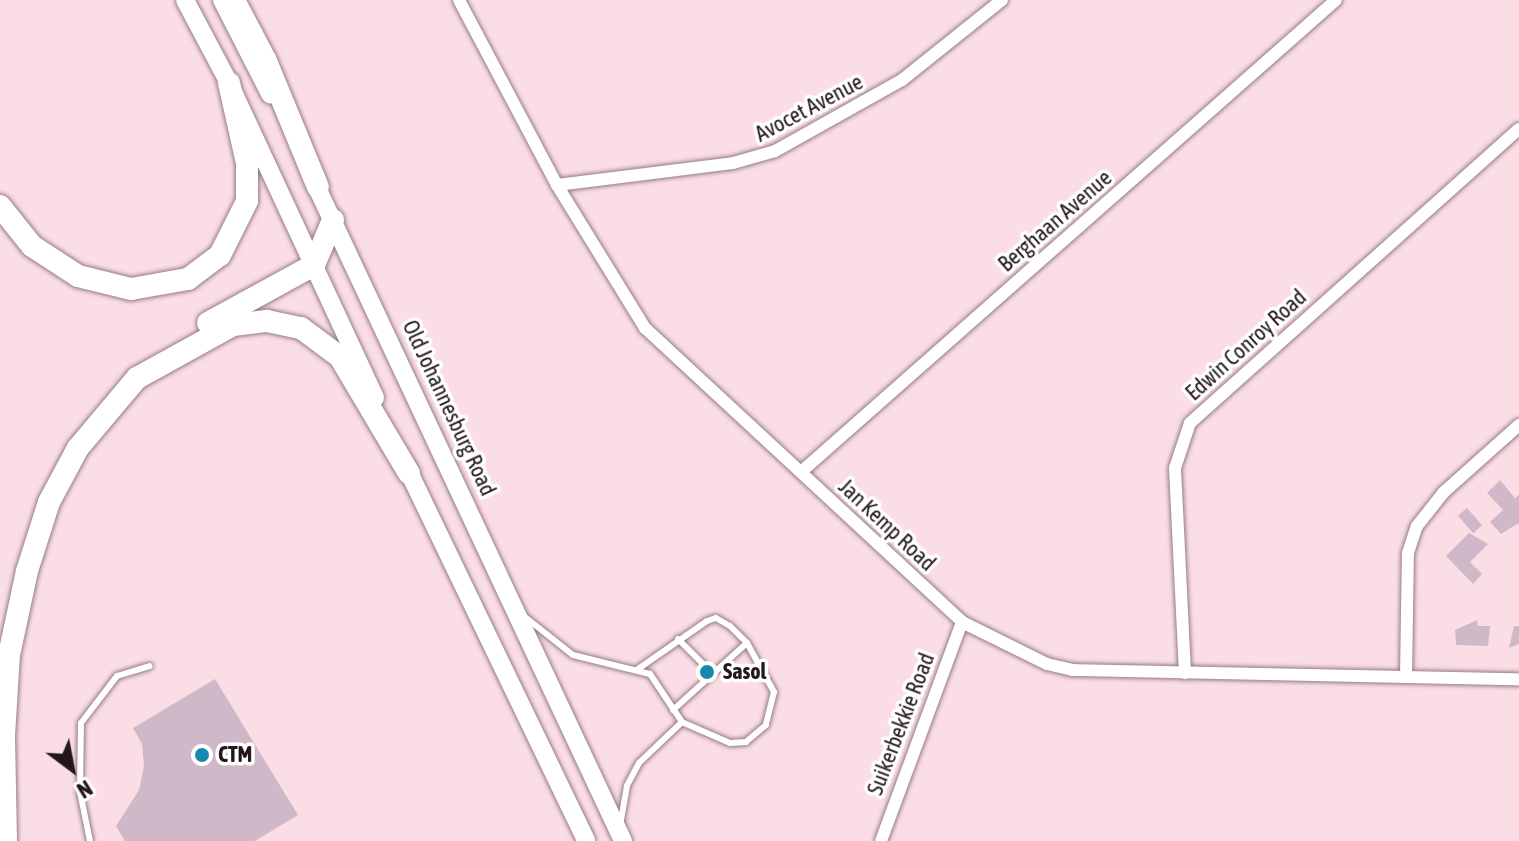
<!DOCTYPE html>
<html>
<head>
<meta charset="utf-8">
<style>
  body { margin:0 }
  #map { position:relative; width:1519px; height:841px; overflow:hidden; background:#fbdee5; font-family:"Asap Condensed",sans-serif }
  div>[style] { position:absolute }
  .building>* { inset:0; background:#cfb9c9; transform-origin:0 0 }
  .roads { filter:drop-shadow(0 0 2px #967c82) drop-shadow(0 0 2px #967c82) }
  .lane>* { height:6px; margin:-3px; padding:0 3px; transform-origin:3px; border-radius:3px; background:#fff }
  .street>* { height:12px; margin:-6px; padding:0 6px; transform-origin:6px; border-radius:6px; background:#fff }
  .secondary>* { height:18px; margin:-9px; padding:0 9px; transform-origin:9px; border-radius:9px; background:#fff }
  .highway>* { height:22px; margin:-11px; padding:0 11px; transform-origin:11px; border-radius:11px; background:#fff }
  .dots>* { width:22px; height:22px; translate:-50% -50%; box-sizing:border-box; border:4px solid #fff; border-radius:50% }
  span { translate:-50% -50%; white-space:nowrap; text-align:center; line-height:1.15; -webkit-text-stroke:7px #fff; paint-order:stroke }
  .street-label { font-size:22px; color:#22181a }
  .poi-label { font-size:22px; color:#22181a; font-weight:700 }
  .left { translate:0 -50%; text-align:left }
  .north { position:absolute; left:32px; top:729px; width:80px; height:80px; -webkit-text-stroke:6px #fff; paint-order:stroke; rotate:148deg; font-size:22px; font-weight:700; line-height:32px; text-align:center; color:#22181a }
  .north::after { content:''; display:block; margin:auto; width:28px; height:36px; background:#22181a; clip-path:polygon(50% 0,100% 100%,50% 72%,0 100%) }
</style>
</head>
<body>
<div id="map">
  <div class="building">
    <i style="clip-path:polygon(1500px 480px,1515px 498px,1519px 495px,1519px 523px,1501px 534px,1490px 522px,1503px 510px,1487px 493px)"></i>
    <i style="left:1467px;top:508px;width:23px;height:12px;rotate:49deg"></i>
    <i style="clip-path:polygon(1469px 533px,1488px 544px,1470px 562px,1482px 574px,1473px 584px,1446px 556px)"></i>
    <i style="clip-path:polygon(1477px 620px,1478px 626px,1490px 626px,1488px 646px,1456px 645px,1455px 630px)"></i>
    <i style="clip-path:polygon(1514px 626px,1519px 626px,1519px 644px,1509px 648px)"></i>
    <i style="clip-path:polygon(215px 679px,298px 815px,255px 841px,125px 841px,116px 826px,139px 790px,144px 766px,142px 744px,133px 728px)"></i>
  </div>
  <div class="roads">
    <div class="lane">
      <i style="left:525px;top:617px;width:61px;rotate:38.4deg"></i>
      <i style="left:573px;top:655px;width:79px;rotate:13.9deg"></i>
      <i style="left:650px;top:674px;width:58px;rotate:56.3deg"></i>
      <i style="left:682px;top:722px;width:59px;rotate:136.4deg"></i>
      <i style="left:639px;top:763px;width:26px;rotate:118deg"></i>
      <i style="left:627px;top:786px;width:36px;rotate:100deg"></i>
      <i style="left:678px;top:639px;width:48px;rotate:45deg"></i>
      <i style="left:638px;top:669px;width:84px;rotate:-34.8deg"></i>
      <i style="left:707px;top:621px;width:9px;rotate:-18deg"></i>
      <i style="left:716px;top:618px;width:16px;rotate:30deg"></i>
      <i style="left:730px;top:626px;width:24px;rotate:45deg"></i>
      <i style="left:747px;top:643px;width:56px;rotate:61.1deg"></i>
      <i style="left:774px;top:692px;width:34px;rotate:104deg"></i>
      <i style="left:766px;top:725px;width:26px;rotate:140deg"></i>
      <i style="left:746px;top:742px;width:16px;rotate:176deg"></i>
      <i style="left:730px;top:743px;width:52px;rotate:-156.4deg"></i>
      <i style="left:673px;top:710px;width:100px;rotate:-42.2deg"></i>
      <i style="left:90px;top:841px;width:50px;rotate:-101.5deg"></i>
      <i style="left:80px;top:792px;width:69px;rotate:-89.2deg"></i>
      <i style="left:81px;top:723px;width:59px;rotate:-52.5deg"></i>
      <i style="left:117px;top:676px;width:34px;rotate:-17deg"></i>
    </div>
    <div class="street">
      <i style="left:459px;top:0;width:209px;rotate:62.1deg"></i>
      <i style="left:557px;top:185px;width:168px;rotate:58.4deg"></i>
      <i style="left:645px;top:328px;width:432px;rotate:42.8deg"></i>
      <i style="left:962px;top:622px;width:95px;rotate:26.3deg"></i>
      <i style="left:1047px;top:664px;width:27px;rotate:13deg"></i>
      <i style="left:1073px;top:670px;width:446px;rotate:1.2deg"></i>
      <i style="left:557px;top:185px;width:177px;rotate:-7.1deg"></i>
      <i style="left:733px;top:163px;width:44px;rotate:-15.9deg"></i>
      <i style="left:775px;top:151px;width:145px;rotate:-29.2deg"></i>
      <i style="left:902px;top:80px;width:128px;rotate:-38.7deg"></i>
      <i style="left:801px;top:472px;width:713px;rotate:-41.42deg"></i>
      <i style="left:1185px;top:673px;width:205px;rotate:-92.8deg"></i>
      <i style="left:1175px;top:468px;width:47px;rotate:-71.6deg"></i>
      <i style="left:1190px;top:423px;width:441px;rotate:-41.8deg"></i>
      <i style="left:1406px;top:677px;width:124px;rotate:-89.1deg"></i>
      <i style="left:1408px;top:553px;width:28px;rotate:-72deg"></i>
      <i style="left:1417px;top:526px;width:43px;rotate:-51.5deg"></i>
      <i style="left:1444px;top:492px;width:101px;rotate:-41.8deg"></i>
      <i style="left:881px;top:841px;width:233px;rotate:-69.7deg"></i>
    </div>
    <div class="secondary">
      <i style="left:185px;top:0;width:94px;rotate:62.1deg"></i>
      <i style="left:229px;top:83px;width:347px;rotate:65.1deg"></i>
      <i style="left:222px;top:0;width:106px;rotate:62.9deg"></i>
      <i style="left:312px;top:177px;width:733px;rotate:64.9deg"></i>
      <i style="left:404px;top:462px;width:420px;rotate:64.3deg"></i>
    </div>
    <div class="highway">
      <i style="left:234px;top:0;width:69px;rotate:62.3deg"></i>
      <i style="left:266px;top:61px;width:136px;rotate:67.6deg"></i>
      <i style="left:0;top:206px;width:51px;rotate:51.3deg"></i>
      <i style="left:32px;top:246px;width:55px;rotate:33.1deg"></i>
      <i style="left:78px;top:276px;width:55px;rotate:13.8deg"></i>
      <i style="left:131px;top:289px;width:58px;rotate:-10deg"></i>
      <i style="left:188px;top:279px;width:40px;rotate:-37deg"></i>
      <i style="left:220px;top:255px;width:60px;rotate:-63.4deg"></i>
      <i style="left:247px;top:201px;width:38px;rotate:-90deg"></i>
      <i style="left:247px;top:163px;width:82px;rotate:-102.7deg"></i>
      <i style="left:208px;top:323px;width:121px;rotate:-28.7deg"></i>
      <i style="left:314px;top:265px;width:49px;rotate:-67.1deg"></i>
      <i style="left:6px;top:841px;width:105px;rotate:-91.1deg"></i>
      <i style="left:4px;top:736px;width:81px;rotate:-86.5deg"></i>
      <i style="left:9px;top:655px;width:86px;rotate:-77.9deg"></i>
      <i style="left:27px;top:571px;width:72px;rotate:-72.3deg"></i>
      <i style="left:49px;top:502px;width:61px;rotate:-61.8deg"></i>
      <i style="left:78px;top:448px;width:92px;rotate:-49.9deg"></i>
      <i style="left:137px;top:378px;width:110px;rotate:-28.9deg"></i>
      <i style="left:233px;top:325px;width:34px;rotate:-7deg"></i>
      <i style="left:267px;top:321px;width:35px;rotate:12deg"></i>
      <i style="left:301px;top:328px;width:49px;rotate:36.6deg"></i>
      <i style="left:340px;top:357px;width:135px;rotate:59.3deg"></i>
    </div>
  </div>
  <div class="dots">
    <i style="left:707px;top:672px;background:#1a88ae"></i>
    <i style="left:202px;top:755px;background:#1a88ae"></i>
  </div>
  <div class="street-label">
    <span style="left:809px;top:108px;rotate:-28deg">Avocet Avenue</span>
    <span style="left:1055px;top:221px;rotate:-41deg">Berghaan Avenue</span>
    <span style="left:1246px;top:345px;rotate:-42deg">Edwin Conroy Road</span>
    <span style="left:449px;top:408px;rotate:65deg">Old Johannesburg Road</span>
    <span style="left:887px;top:525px;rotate:43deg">Jan Kemp Road</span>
    <span style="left:901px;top:724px;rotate:-69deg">Suikerbekkie Road</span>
  </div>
  <div class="poi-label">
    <span class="left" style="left:723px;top:672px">Sasol</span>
    <span class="left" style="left:218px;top:755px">CTM</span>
  </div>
  <div class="north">N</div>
</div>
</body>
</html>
